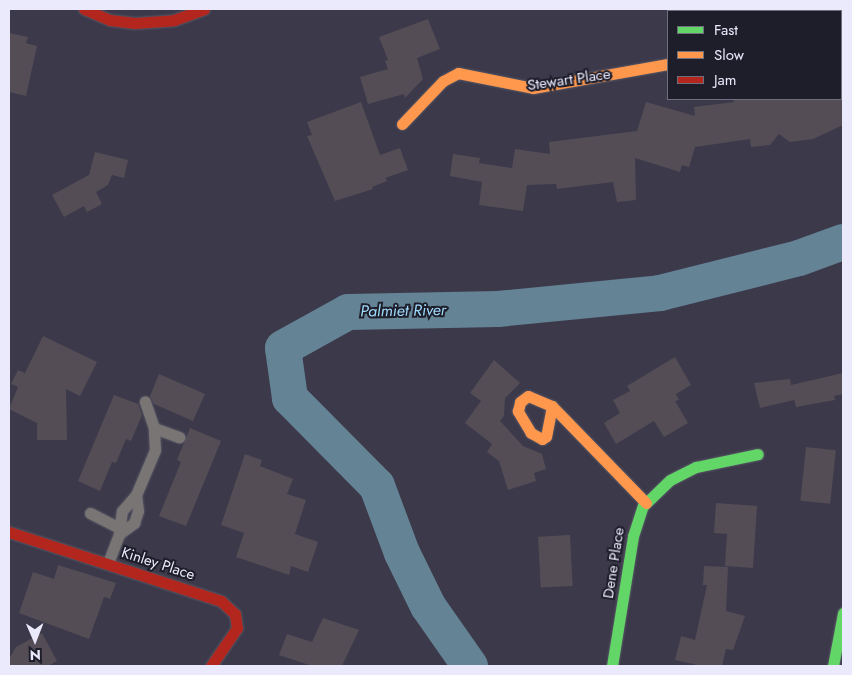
<!DOCTYPE html>
<html>
<head>
<meta charset="utf-8">
<style>
  body { margin:0 }
  #map { position:relative; width:852px; height:675px; overflow:hidden; background:#3b394a; font-family:Jost,sans-serif }
  div>[style] { position:absolute }
  .river>* { height:36px; margin:-18px; padding:0 18px; transform-origin:18px; border-radius:18px; background:#648395 }
  .building>* { inset:0; background:#554d56; transform-origin:0 0 }
  .roads { filter:drop-shadow(0 0 1px #585765) drop-shadow(0 0 1px #585765) }
  .lane>* { height:11px; margin:-5.5px; padding:0 5.5px; transform-origin:5.5px; border-radius:5.5px; background:#7a7575 }
  .street>* { height:22px; margin:-11px; padding:0 11px; transform-origin:11px; border-radius:11px; background:#7a7575 }
  .fast>* { height:11px; margin:-5.5px; padding:0 5.5px; transform-origin:5.5px; border-radius:5.5px; background:#63d668 }
  .slow>* { height:11px; margin:-5.5px; padding:0 5.5px; transform-origin:5.5px; border-radius:5.5px; background:#ff974d }
  .jam>* { height:11px; margin:-5.5px; padding:0 5.5px; transform-origin:5.5px; border-radius:5.5px; background:#b3261e }
  span { translate:-50% -50%; white-space:nowrap; text-align:center; line-height:1.15; -webkit-text-stroke:4px #1e1d2a; paint-order:stroke }
  .street-label { font-size:15px; color:#ebeafd }
  .water-label { font-size:16px; color:#9edbfb; font-style:italic }
  .frame { position:absolute; inset:0; border:10px solid #ebeafd; pointer-events:none }
  .legend { position:absolute; left:667px; top:10px; width:175px; height:90px; box-sizing:border-box; background:#1e1d2a; border:1px solid #706f7e; margin:0; padding:6px 9px; list-style:none; font-size:15px; color:#ebeafd }
  .legend li { display:flex; align-items:center; gap:10px; height:25px }
  .legend b { width:25px; border:1px solid #706f7e }
  .north { position:absolute; left:10px; top:615px; width:50px; height:50px; -webkit-text-stroke:4px #1e1d2a; paint-order:stroke; rotate:179deg; font-size:14px; font-weight:700; line-height:20px; text-align:center; color:#ebeafd }
  .north::after { content:''; display:block; margin:auto; width:18px; height:22px; background:#ebeafd; clip-path:polygon(50% 0,100% 100%,50% 72%,0 100%) }
</style>
</head>
<body>
<div id="map">
  <div class="river">
    <i style="left:470px;top:666px;width:73px;rotate:-125deg"></i>
    <i style="left:428px;top:606px;width:59px;rotate:-116.1deg"></i>
    <i style="left:402px;top:553px;width:72px;rotate:-110.5deg"></i>
    <i style="left:377px;top:486px;width:124px;rotate:-134.7deg"></i>
    <i style="left:290px;top:398px;width:50px;rotate:-98deg"></i>
    <i style="left:283px;top:348px;width:74px;rotate:-29deg"></i>
    <i style="left:348px;top:312px;width:150px;rotate:-1.1deg"></i>
    <i style="left:498px;top:309px;width:163px;rotate:-5.6deg"></i>
    <i style="left:660px;top:293px;width:143px;rotate:-14.1deg"></i>
    <i style="left:799px;top:258px;width:47px;rotate:-20deg"></i>
  </div>
  <div class="building">
    <i style="clip-path:polygon(428px 19px,440px 49px,417px 58px,423px 79px,405px 98px,404px 94px,368px 104px,360px 77px,388px 69px,385px 61px,388px 60px,379px 37px)"></i>
    <i style="clip-path:polygon(9px 33px,28px 37px,26px 43px,37px 46px,26px 96px,9px 92px)"></i>
    <i style="clip-path:polygon(733px 99px,843px 99px,843px 125px,813px 139px,790px 142px,779px 134px,770px 145px,751px 147px,750px 139px,695px 147px,689px 167px,682px 165px,680px 172px,635px 158px,636px 200px,617px 202px,613px 182px,557px 189px,556px 184px,527px 185px,523px 211px,479px 205px,482px 182px,450px 176px,453px 154px,480px 158px,479px 163px,512px 168px,515px 149px,550px 154px,549px 142px,637px 131px,646px 102px,695px 116px,694px 107px,734px 102px)"></i>
    <i style="clip-path:polygon(361px 102px,380px 155px,400px 148px,408px 170px,385px 178px,387px 181px,372px 187px,373px 189px,335px 201px,307px 136px,312px 135px,307px 122px)"></i>
    <i style="clip-path:polygon(95px 152px,128px 160px,124px 178px,112px 175px,108px 185px,96px 192px,102px 204px,87px 212px,84px 206px,64px 217px,52px 195px,89px 175px)"></i>
    <i style="clip-path:polygon(43px 336px,97px 362px,80px 396px,66px 389px,67px 440px,37px 440px,37px 423px,9px 409px,18px 387px,11px 384px,18px 370px,25px 373px)"></i>
    <i style="clip-path:polygon(675px 357px,691px 385px,676px 394px,679px 400px,675px 401px,688px 423px,664px 437px,654px 421px,616px 444px,604px 423px,620px 413px,613px 400px,630px 391px,627px 386px)"></i>
    <i style="clip-path:polygon(494px 360px,520px 383px,505px 398px,504px 416px,500px 421px,523px 446px,542px 454px,546px 469px,534px 473px,536px 481px,508px 490px,499px 461px,487px 452px,492px 444px,465px 423px,481px 401px,470px 393px)"></i>
    <i style="clip-path:polygon(843px 373px,843px 394px,834px 396px,835px 400px,796px 407px,793px 395px,794px 400px,760px 408px,754px 383px,790px 379px,791px 385px)"></i>
    <i style="clip-path:polygon(159px 374px,205px 394px,193px 421px,154px 404px,150px 396px)"></i>
    <i style="clip-path:polygon(114px 395px,138px 404px,142px 415px,131px 441px,126px 439px,116px 463px,112px 462px,100px 491px,78px 481px)"></i>
    <i style="clip-path:polygon(190px 428px,221px 441px,186px 526px,159px 516px,181px 462px,177px 460px)"></i>
    <i style="left:806px;top:447px;width:30px;height:54px;rotate:6deg"></i>
    <i style="clip-path:polygon(245px 454px,262px 460px,260px 466px,293px 479px,287px 494px,306px 500px,295px 534px,318px 542px,308px 572px,291px 566px,289px 575px,236px 557px,244px 533px,221px 525px)"></i>
    <i style="clip-path:polygon(716px 503px,757px 506px,753px 568px,725px 566px,727px 534px,714px 533px)"></i>
    <i style="left:570px;top:535px;width:51px;height:32px;rotate:87deg"></i>
    <i style="clip-path:polygon(58px 565px,116px 583px,110px 599px,104px 597px,89px 639px,19px 613px,33px 572px,54px 579px)"></i>
    <i style="clip-path:polygon(704px 566px,728px 567px,726px 611px,745px 616px,733px 650px,726px 649px,722px 666px,702px 666px,675px 660px,681px 636px,695px 640px,707px 585px,703px 585px)"></i>
    <i style="clip-path:polygon(323px 618px,359px 630px,342px 666px,312px 666px,279px 655px,287px 634px,312px 642px)"></i>
    <i style="clip-path:polygon(42px 633px,57px 661px,48px 666px,9px 666px,9px 659px,16px 647px)"></i>
  </div>
  <div class="roads">
    <div class="lane">
      <i style="left:154px;top:428px;width:27px;rotate:20deg"></i>
      <i style="left:90px;top:513px;width:31px;rotate:27deg"></i>
      <i style="left:119px;top:534px;width:19px;rotate:-36deg"></i>
      <i style="left:134px;top:523px;width:13px;rotate:-72deg"></i>
      <i style="left:138px;top:511px;width:16px;rotate:-97deg"></i>
      <i style="left:108px;top:563px;width:31px;rotate:-69deg"></i>
      <i style="left:119px;top:534px;width:23px;rotate:-83deg"></i>
      <i style="left:122px;top:511px;width:21px;rotate:-49deg"></i>
      <i style="left:136px;top:495px;width:49px;rotate:-67.1deg"></i>
      <i style="left:155px;top:450px;width:22px;rotate:-93deg"></i>
      <i style="left:154px;top:428px;width:28px;rotate:-109deg"></i>
    </div>
    <div class="street">
      <i style="left:841px;top:13px;width:3px;rotate:-45deg"></i>
    </div>
    <div class="fast">
      <i style="left:612px;top:666px;width:132px;rotate:-80.8deg"></i>
      <i style="left:633px;top:536px;width:32px;rotate:-72deg"></i>
      <i style="left:643px;top:506px;width:37px;rotate:-44deg"></i>
      <i style="left:670px;top:480px;width:29px;rotate:-27deg"></i>
      <i style="left:696px;top:467px;width:63px;rotate:-11.8deg"></i>
      <i style="left:833px;top:666px;width:54px;rotate:-79.3deg"></i>
    </div>
    <div class="slow">
      <i style="left:402px;top:124px;width:59px;rotate:-46.4deg"></i>
      <i style="left:443px;top:81px;width:17px;rotate:-28deg"></i>
      <i style="left:458px;top:73px;width:76px;rotate:11.3deg"></i>
      <i style="left:533px;top:88px;width:137px;rotate:-10.1deg"></i>
      <i style="left:552px;top:406px;width:31px;rotate:101deg"></i>
      <i style="left:546px;top:436px;width:5px;rotate:143deg"></i>
      <i style="left:542px;top:439px;width:13px;rotate:-151deg"></i>
      <i style="left:531px;top:433px;width:26px;rotate:-121deg"></i>
      <i style="left:518px;top:411px;width:9px;rotate:-77deg"></i>
      <i style="left:520px;top:402px;width:10px;rotate:-37deg"></i>
      <i style="left:528px;top:396px;width:26px;rotate:23deg"></i>
      <i style="left:552px;top:406px;width:135px;rotate:45.9deg"></i>
    </div>
    <div class="jam">
      <i style="left:84px;top:9px;width:28px;rotate:23deg"></i>
      <i style="left:110px;top:20px;width:25px;rotate:7deg"></i>
      <i style="left:135px;top:23px;width:39px;rotate:-4deg"></i>
      <i style="left:174px;top:20px;width:32px;rotate:-20deg"></i>
      <i style="left:9px;top:532px;width:223px;rotate:18deg"></i>
      <i style="left:221px;top:601px;width:19px;rotate:43deg"></i>
      <i style="left:235px;top:614px;width:14px;rotate:82deg"></i>
      <i style="left:237px;top:628px;width:46px;rotate:124.4deg"></i>
    </div>
  </div>
  <div class="street-label">
    <span style="left:569px;top:80px;rotate:-8deg">Stewart Place</span>
    <span style="left:614px;top:563px;rotate:-81deg">Dene Place</span>
    <span style="left:158px;top:564px;rotate:18deg">Kinley Place</span>
  </div>
  <div class="water-label">
    <span style="left:403px;top:311px;rotate:-1deg">Palmiet River</span>
  </div>
  <div class="frame"></div>
  <ul class="legend">
  <li><b style="height:6px;background:#63d668"></b>Fast</li>
  <li><b style="height:6px;background:#ff974d"></b>Slow</li>
  <li><b style="height:6px;background:#b3261e"></b>Jam</li>
  </ul>
  <div class="north">N</div>
</div>
</body>
</html>
